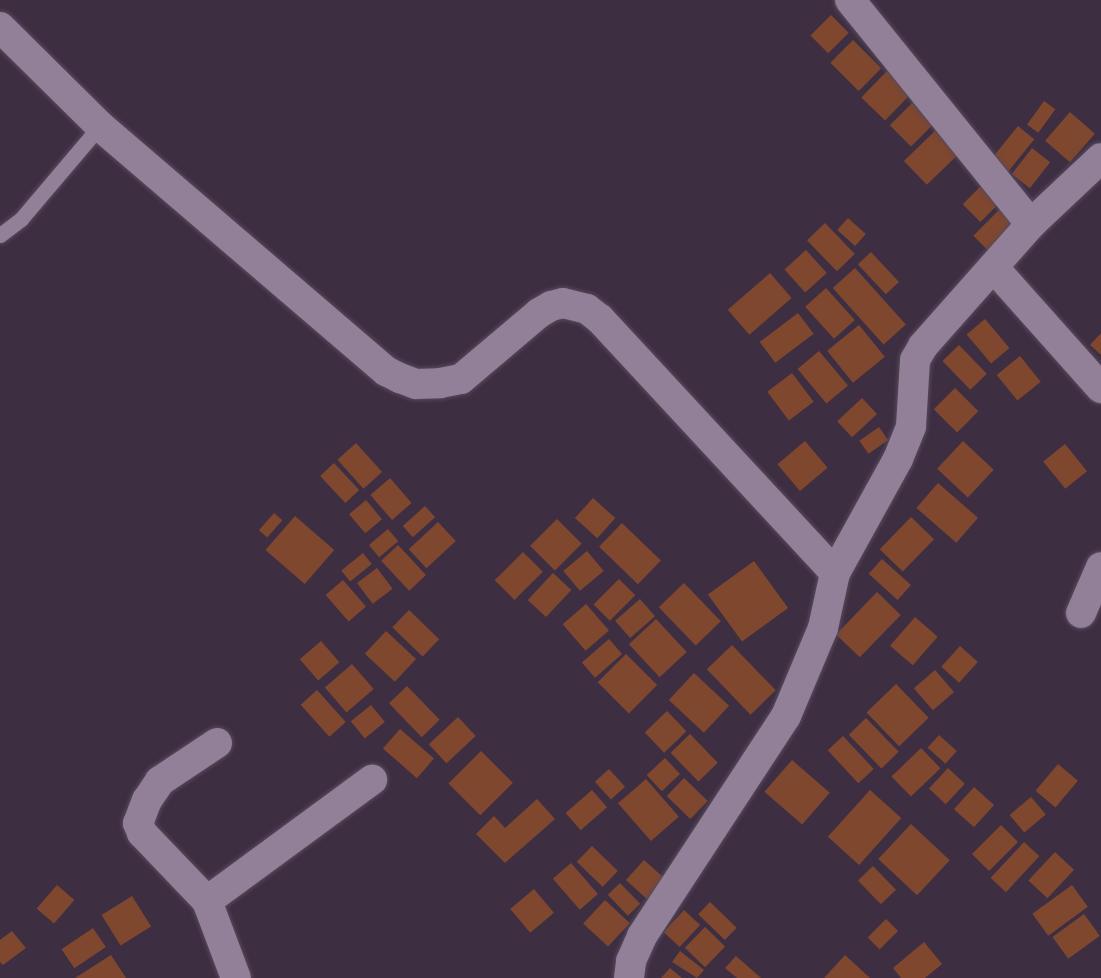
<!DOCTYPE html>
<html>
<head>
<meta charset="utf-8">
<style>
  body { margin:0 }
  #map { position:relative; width:1101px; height:978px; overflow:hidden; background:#3d2e42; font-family:"Noto Sans",sans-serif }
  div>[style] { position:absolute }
  .building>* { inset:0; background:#80472f; transform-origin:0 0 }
  .roads { filter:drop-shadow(0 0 2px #574a5b) drop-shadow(0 0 2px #574a5b) }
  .service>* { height:15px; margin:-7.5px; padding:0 7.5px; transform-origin:7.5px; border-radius:7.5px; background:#928098 }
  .minor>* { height:30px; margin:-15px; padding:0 15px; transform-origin:15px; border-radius:15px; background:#928098 }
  span { translate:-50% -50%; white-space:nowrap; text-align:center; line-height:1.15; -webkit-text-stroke:5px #201922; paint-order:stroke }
</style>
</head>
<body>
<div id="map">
  <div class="building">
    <i style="left:831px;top:15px;width:25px;height:29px;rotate:45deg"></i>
    <i style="left:853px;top:40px;width:40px;height:32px;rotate:45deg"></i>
    <i style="left:887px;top:71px;width:33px;height:37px;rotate:44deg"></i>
    <i style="left:916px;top:99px;width:30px;height:37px;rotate:45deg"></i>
    <i style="left:1044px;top:101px;width:14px;height:29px;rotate:36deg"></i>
    <i style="left:1070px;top:112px;width:33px;height:38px;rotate:41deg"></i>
    <i style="left:1018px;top:126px;width:21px;height:47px;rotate:39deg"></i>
    <i style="left:937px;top:129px;width:33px;height:46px;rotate:46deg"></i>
    <i style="left:1032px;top:148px;width:23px;height:33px;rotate:38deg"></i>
    <i style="left:986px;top:181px;width:25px;height:33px;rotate:45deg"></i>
    <i style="left:1003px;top:206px;width:25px;height:42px;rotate:45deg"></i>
    <i style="left:848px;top:218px;width:24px;height:16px;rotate:42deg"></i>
    <i style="left:825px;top:223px;width:43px;height:25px;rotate:46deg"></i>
    <i style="left:806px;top:250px;width:31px;height:29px;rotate:48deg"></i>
    <i style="left:871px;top:252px;width:41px;height:18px;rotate:47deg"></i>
    <i style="left:855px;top:268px;width:76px;height:30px;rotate:48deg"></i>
    <i style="left:770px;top:273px;width:33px;height:56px;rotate:49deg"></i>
    <i style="left:826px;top:288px;width:43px;height:28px;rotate:48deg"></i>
    <i style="left:798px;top:313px;width:26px;height:48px;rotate:53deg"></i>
    <i style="left:985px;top:319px;width:38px;height:24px;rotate:50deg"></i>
    <i style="left:859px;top:325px;width:41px;height:41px;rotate:51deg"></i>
    <i style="clip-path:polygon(1101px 333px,1101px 355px,1090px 345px)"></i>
    <i style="left:959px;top:345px;width:40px;height:23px;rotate:46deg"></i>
    <i style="left:819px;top:351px;width:45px;height:28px;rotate:50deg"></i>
    <i style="left:1020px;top:356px;width:33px;height:30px;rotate:51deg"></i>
    <i style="left:792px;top:373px;width:36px;height:31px;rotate:53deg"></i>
    <i style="left:955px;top:388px;width:33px;height:30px;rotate:45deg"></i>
    <i style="left:862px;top:398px;width:22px;height:34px;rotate:47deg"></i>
    <i style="left:879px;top:427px;width:16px;height:24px;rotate:55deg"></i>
    <i style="left:805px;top:441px;width:35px;height:36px;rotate:50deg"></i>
    <i style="left:963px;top:441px;width:42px;height:38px;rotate:43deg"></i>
    <i style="left:356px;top:443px;width:39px;height:25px;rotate:48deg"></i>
    <i style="left:1065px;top:444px;width:35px;height:28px;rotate:51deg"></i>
    <i style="left:334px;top:463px;width:37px;height:19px;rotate:47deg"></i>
    <i style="left:390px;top:478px;width:33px;height:26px;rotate:49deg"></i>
    <i style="left:938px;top:483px;width:53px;height:33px;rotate:41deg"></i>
    <i style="left:593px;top:498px;width:30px;height:27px;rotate:42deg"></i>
    <i style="left:366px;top:500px;width:25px;height:22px;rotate:50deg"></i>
    <i style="left:425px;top:506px;width:15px;height:30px;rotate:48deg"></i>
    <i style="left:274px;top:513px;width:11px;height:23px;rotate:41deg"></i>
    <i style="left:295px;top:516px;width:52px;height:45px;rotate:41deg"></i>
    <i style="left:911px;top:517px;width:32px;height:45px;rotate:44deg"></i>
    <i style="left:557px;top:519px;width:35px;height:38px;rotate:45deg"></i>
    <i style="left:438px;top:522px;width:26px;height:40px;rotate:47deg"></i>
    <i style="left:622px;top:523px;width:54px;height:33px;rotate:44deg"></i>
    <i style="left:388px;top:529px;width:16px;height:25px;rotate:50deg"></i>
    <i style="left:398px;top:545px;width:41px;height:23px;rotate:47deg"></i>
    <i style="left:587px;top:551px;width:26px;height:31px;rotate:50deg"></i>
    <i style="left:523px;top:552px;width:28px;height:40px;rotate:45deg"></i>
    <i style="left:363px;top:553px;width:14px;height:28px;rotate:51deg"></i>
    <i style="left:882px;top:559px;width:39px;height:20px;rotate:42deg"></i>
    <i style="left:754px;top:561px;width:58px;height:57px;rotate:54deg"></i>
    <i style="left:377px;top:568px;width:26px;height:25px;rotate:53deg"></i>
    <i style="left:553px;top:573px;width:25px;height:37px;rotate:43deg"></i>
    <i style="left:619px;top:579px;width:23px;height:36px;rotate:45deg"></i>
    <i style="left:343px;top:580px;width:35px;height:23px;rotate:49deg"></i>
    <i style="left:684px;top:583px;width:53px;height:35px;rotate:46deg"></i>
    <i style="left:877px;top:592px;width:33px;height:59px;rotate:44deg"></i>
    <i style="left:640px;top:599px;width:23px;height:33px;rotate:49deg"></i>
    <i style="left:586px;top:604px;width:35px;height:31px;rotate:49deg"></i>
    <i style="left:409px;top:610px;width:42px;height:24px;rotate:44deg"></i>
    <i style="left:915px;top:617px;width:30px;height:38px;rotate:41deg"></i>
    <i style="left:656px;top:619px;width:45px;height:37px;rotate:47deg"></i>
    <i style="left:386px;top:631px;width:41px;height:31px;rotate:43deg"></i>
    <i style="left:609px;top:639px;width:20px;height:36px;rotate:49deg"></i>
    <i style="left:321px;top:641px;width:28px;height:28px;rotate:49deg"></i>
    <i style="left:732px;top:645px;width:63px;height:35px;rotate:46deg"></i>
    <i style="left:960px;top:646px;width:24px;height:28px;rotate:42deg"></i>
    <i style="left:626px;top:654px;width:44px;height:40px;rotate:45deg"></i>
    <i style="left:352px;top:664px;width:33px;height:36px;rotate:49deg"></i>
    <i style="left:935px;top:670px;width:29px;height:28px;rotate:49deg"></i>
    <i style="left:694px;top:673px;width:48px;height:37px;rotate:43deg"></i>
    <i style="left:896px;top:684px;width:47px;height:41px;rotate:46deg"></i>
    <i style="left:407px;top:686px;width:47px;height:25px;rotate:46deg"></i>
    <i style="left:317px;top:690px;width:43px;height:22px;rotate:48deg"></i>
    <i style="left:371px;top:705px;width:22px;height:26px;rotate:51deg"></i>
    <i style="left:667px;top:711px;width:28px;height:31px;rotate:46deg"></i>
    <i style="left:458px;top:717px;width:26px;height:40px;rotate:47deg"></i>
    <i style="left:866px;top:718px;width:47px;height:24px;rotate:46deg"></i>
    <i style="left:400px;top:729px;width:45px;height:26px;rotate:41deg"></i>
    <i style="left:690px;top:734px;width:40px;height:27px;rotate:46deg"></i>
    <i style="left:939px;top:735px;width:24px;height:17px;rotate:42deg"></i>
    <i style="left:843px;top:736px;width:45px;height:21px;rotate:47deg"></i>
    <i style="left:921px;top:748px;width:28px;height:41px;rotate:46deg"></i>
    <i style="left:481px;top:751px;width:45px;height:46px;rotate:45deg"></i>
    <i style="left:665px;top:758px;width:22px;height:25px;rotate:47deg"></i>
    <i style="left:792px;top:760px;width:50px;height:42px;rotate:41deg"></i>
    <i style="left:1058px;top:764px;width:26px;height:35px;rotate:40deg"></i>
    <i style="left:948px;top:768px;width:23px;height:28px;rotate:43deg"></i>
    <i style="left:609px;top:769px;width:24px;height:19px;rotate:48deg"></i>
    <i style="left:684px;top:778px;width:33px;height:25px;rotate:44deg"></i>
    <i style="left:646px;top:779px;width:50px;height:37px;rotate:49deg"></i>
    <i style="left:974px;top:787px;width:27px;height:30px;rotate:42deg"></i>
    <i style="left:592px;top:790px;width:23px;height:35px;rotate:49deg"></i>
    <i style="left:870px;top:790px;width:42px;height:63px;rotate:42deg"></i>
    <i style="left:1031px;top:797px;width:23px;height:28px;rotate:50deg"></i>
    <i style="clip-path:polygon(537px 799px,555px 819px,505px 863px,476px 834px,494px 816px,505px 828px)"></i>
    <i style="left:911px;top:824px;width:53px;height:48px;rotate:43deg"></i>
    <i style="left:1001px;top:825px;width:24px;height:41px;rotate:45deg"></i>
    <i style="left:1024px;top:842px;width:21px;height:49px;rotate:43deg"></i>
    <i style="left:592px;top:846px;width:36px;height:22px;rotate:44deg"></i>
    <i style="left:1055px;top:852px;width:26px;height:39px;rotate:43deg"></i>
    <i style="left:644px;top:860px;width:30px;height:27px;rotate:42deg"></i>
    <i style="left:571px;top:863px;width:41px;height:24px;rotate:49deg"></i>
    <i style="left:873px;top:866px;width:33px;height:21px;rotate:46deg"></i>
    <i style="left:620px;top:883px;width:29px;height:17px;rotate:46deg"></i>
    <i style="left:57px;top:885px;width:23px;height:31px;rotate:41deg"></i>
    <i style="left:1072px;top:885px;width:27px;height:49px;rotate:54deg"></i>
    <i style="left:534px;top:889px;width:31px;height:31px;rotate:50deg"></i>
    <i style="left:132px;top:896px;width:36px;height:36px;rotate:58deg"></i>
    <i style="left:605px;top:900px;width:34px;height:32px;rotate:43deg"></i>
    <i style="left:710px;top:902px;width:37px;height:17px;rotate:44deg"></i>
    <i style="left:684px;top:910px;width:22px;height:30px;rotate:43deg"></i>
    <i style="left:1084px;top:914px;width:27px;height:39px;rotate:54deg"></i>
    <i style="left:886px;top:919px;width:17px;height:26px;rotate:45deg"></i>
    <i style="left:705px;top:927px;width:28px;height:29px;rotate:44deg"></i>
    <i style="left:93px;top:928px;width:23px;height:38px;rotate:56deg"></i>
    <i style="clip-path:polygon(12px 931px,26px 948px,3px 965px,0 962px,0 940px)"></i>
    <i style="clip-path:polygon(924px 942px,942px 964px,925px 978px,901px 978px,893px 968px)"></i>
    <i style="clip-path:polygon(680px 951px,704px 970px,697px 978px,672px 962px)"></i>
    <i style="clip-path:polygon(111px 955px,126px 978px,75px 978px)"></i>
    <i style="clip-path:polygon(845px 955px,870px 978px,824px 978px)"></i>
    <i style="clip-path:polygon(736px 956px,761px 978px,737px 978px,725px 968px)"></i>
    <i style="clip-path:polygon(670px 968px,682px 978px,661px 978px)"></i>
  </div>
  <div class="roads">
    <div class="service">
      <i style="left:0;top:235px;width:26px;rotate:-37deg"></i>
      <i style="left:21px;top:219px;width:122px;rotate:-49.7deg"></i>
    </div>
    <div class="minor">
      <i style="left:850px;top:0;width:288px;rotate:51.1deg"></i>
      <i style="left:0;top:27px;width:141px;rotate:44.7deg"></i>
      <i style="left:100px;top:126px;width:377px;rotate:40.6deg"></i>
      <i style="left:386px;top:371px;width:16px;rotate:27deg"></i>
      <i style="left:400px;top:378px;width:17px;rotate:21deg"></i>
      <i style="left:416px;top:384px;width:24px;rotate:-2deg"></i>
      <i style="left:440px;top:383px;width:21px;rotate:-11deg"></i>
      <i style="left:461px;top:379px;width:102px;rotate:-40.2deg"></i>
      <i style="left:539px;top:313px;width:14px;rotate:-30deg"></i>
      <i style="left:551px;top:306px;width:12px;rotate:-14deg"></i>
      <i style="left:563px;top:303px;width:25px;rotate:14deg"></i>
      <i style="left:587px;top:309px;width:16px;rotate:38deg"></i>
      <i style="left:600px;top:319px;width:346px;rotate:47.2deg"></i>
      <i style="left:994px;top:268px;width:161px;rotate:48.3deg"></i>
      <i style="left:1081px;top:613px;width:50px;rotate:-66.5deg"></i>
      <i style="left:217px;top:743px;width:69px;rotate:146.3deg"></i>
      <i style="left:160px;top:781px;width:23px;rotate:124deg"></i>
      <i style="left:147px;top:800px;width:25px;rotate:111deg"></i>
      <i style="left:138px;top:823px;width:11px;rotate:68deg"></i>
      <i style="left:142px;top:833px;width:94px;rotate:46.3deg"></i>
      <i style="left:207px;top:901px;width:82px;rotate:69.4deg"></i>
      <i style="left:207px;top:901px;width:205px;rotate:-36.3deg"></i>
      <i style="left:629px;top:978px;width:17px;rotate:-83deg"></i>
      <i style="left:631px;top:961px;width:27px;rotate:-66deg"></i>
      <i style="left:642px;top:936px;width:263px;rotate:-56.8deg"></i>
      <i style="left:786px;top:716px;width:95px;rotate:-67.2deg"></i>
      <i style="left:823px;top:628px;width:56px;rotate:-77.7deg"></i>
      <i style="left:835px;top:573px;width:130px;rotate:-61.1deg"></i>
      <i style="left:898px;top:459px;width:35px;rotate:-68deg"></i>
      <i style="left:911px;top:426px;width:66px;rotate:-86.5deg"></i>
      <i style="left:915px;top:360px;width:16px;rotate:-60deg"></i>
      <i style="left:923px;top:346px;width:163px;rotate:-48.5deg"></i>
      <i style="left:1031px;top:224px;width:96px;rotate:-43.3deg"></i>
    </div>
  </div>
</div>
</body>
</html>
